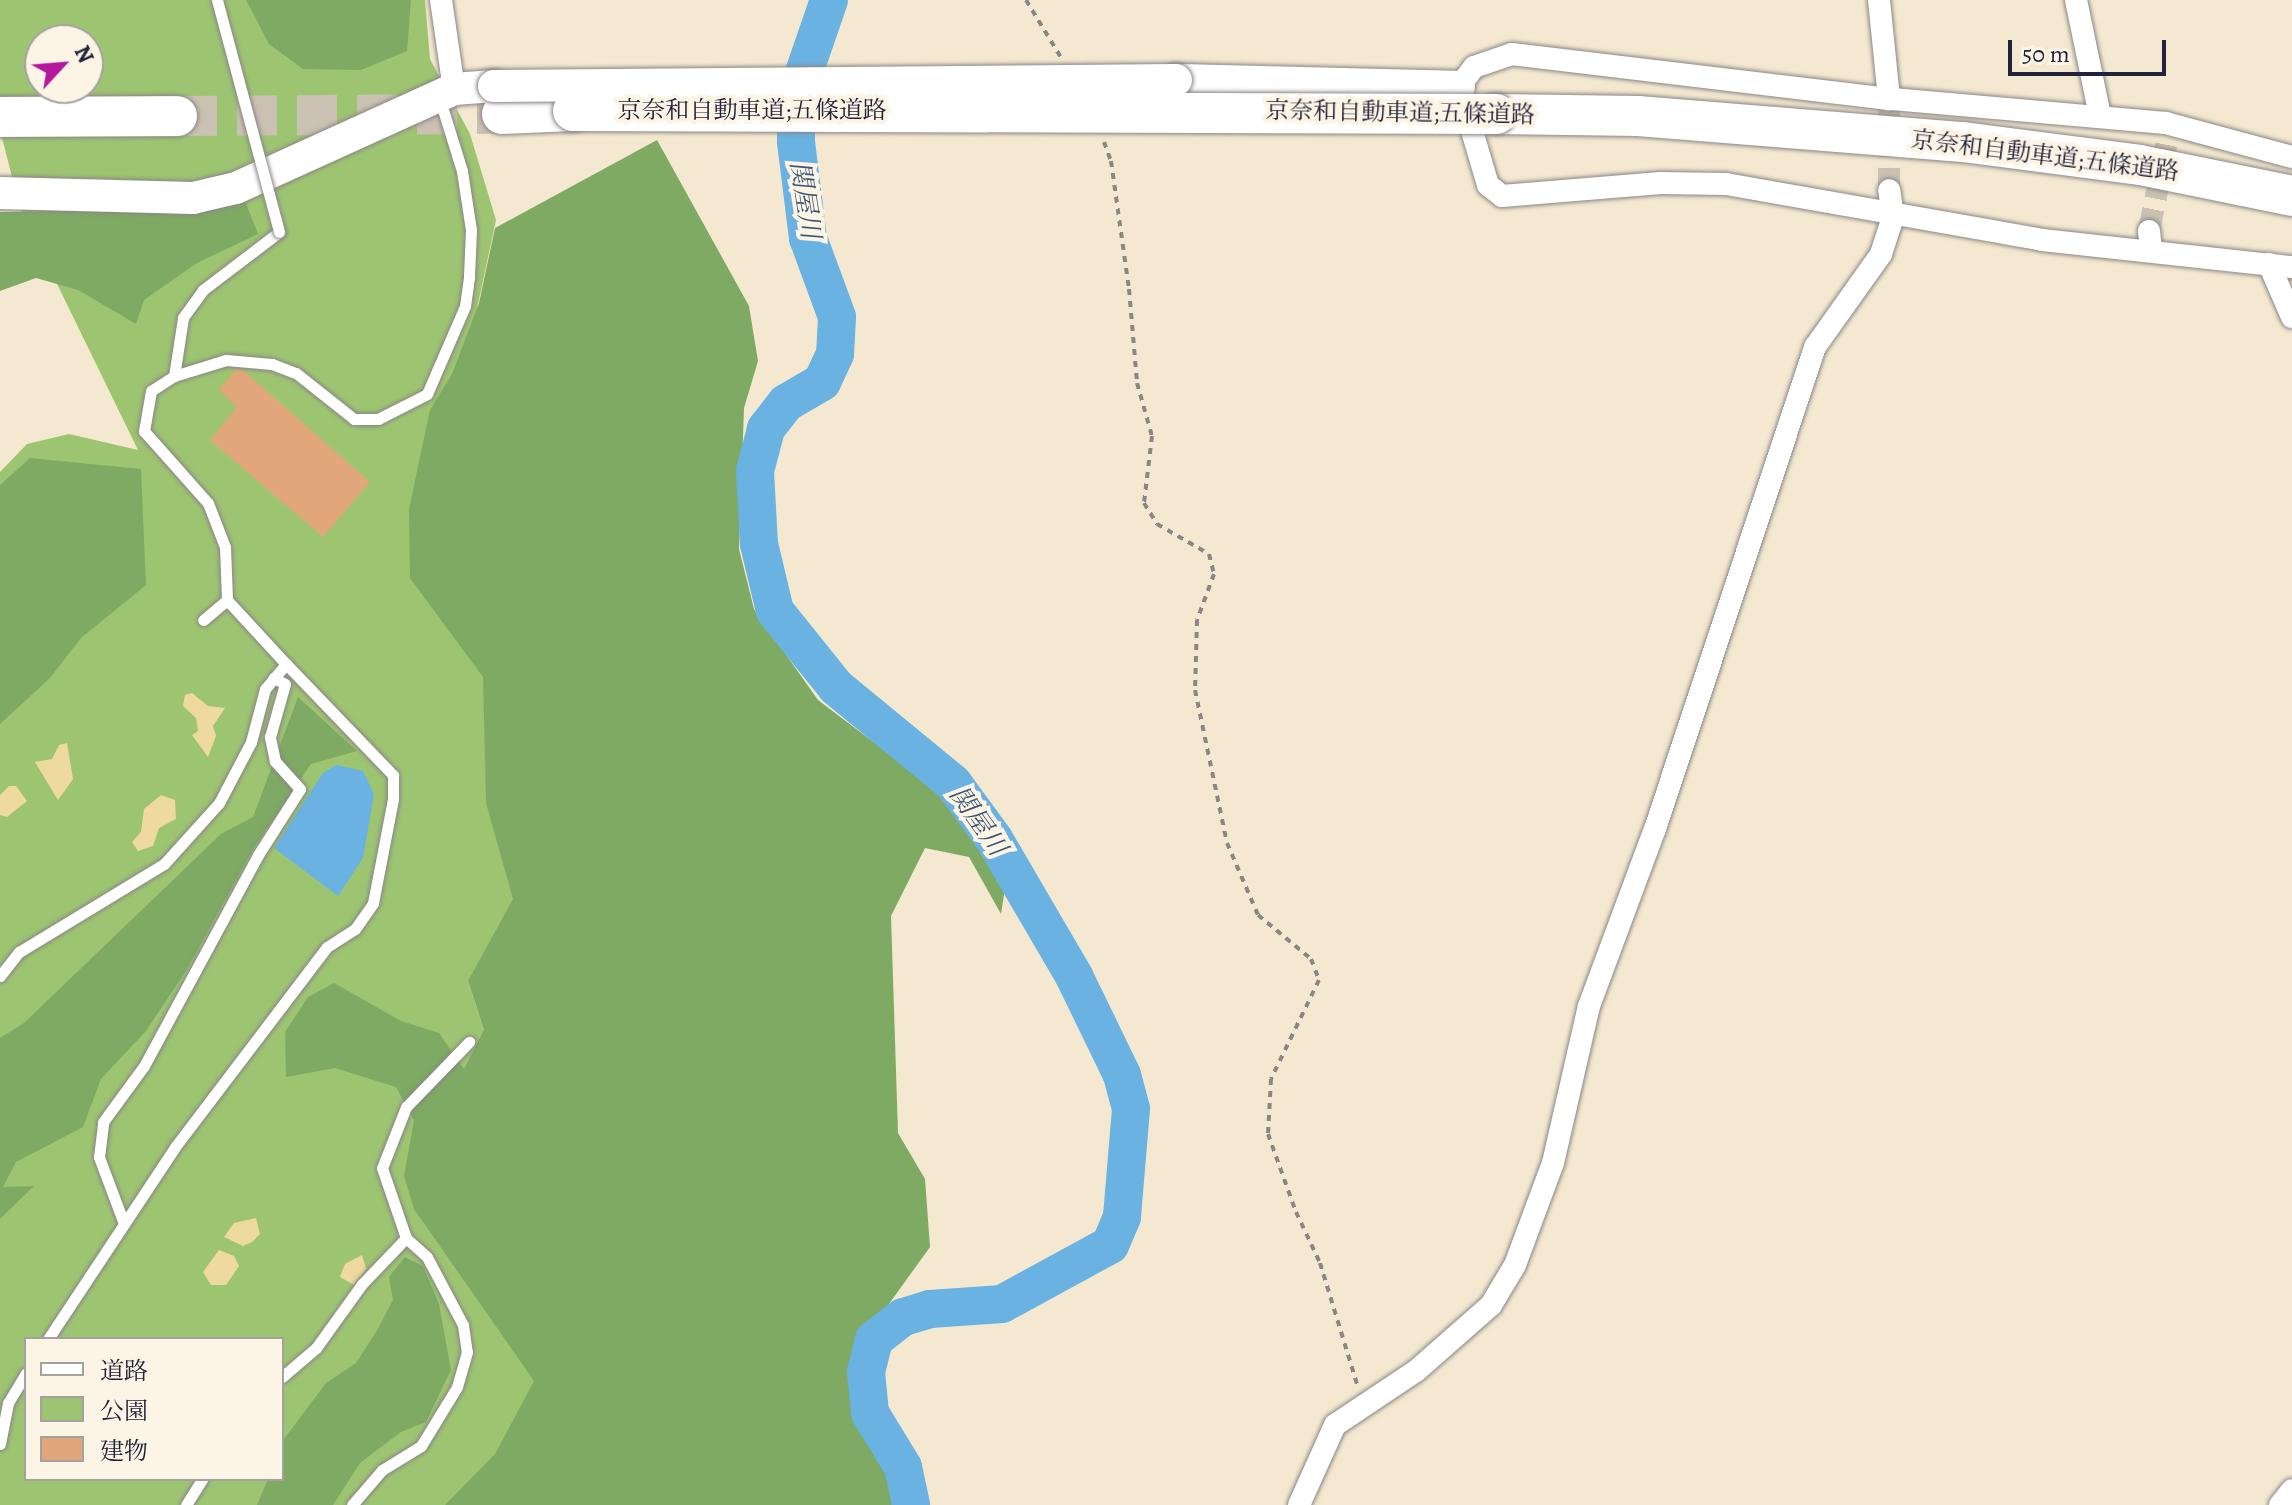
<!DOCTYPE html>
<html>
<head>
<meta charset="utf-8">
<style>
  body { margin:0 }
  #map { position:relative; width:2292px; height:1505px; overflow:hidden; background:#f4e9d0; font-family:Alegreya,"Noto Serif JP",serif }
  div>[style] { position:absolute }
  .green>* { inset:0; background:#9dc571 }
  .forest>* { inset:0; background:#7eaa63 }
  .sand>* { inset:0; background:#eeda9e }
  .water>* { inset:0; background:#6ab2e2 }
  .river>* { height:38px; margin:-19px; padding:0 19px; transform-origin:19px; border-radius:19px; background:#6ab2e2 }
  .building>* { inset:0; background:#e1a77a }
  .street-tunnel>* { height:22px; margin-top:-11px; transform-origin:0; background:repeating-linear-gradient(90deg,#cac1b2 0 22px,transparent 0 33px) }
  .highway-tunnel>* { height:40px; margin-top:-20px; transform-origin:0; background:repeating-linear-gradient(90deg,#cac1b2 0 40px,transparent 0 60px) }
  .path>* { height:4px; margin-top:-2px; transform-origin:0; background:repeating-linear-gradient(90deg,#8b8686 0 6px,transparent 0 12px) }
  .roads { filter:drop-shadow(0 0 2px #8b8686) drop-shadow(0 0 2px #8b8686) }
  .lane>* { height:11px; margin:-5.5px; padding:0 5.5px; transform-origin:5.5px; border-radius:5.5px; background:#fff }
  .street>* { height:22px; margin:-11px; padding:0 11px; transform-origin:11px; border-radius:11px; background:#fff }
  .secondary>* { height:32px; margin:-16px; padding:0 16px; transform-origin:16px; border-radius:16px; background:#fff }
  .highway>* { height:40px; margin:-20px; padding:0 20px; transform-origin:20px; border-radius:20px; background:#fff }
  .bridges { filter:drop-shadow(0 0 2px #8b8686) drop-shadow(0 0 2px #8b8686) }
  .lane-bridge>* { height:11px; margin:-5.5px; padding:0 5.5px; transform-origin:5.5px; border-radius:5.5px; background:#fff }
  .secondary-bridge>* { height:32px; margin:-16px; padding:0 16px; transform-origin:16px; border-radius:16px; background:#fff }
  .highway-bridge>* { height:40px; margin:-20px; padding:0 20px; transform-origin:20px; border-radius:20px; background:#fff }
  span { translate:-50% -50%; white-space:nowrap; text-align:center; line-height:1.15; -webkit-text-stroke:8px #fcf5e5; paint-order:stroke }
  .street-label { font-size:24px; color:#22223b }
  .water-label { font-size:26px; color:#3b5475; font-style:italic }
  .legend { position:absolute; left:24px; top:1337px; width:260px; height:144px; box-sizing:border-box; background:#fcf5e5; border:2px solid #a5a1a1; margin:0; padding:10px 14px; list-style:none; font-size:24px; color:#22223b }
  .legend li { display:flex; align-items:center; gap:16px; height:40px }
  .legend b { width:40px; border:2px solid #a5a1a1 }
  .north { position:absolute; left:24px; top:24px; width:80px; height:80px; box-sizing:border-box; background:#fcf5e5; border:2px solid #a5a1a1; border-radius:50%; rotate:64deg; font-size:22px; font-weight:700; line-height:32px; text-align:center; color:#22223b }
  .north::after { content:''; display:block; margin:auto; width:28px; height:36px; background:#b5179e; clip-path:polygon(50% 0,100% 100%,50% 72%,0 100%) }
  .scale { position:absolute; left:2008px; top:40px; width:158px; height:36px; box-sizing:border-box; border:4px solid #22223b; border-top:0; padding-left:10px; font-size:24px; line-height:28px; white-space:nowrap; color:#22223b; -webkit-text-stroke:6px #fcf5e5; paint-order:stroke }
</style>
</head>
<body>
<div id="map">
  <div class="green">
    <i style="clip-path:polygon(evenodd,0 0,425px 0,430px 59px,470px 134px,496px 220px,464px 370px,497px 674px,542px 937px,468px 981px,495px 1064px,565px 1395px,491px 1505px,0 1505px,0 472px,27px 444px,69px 434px,138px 450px,20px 208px,0 130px,0 0,40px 40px,88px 40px,88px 88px,40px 88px,40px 40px,0 0,26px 1339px,282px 1339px,282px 1479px,26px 1479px,26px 1339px)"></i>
  </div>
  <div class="forest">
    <i style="clip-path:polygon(246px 0,411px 0,407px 51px,361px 70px,303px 69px,269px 44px)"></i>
    <i style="clip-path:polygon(657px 140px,749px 306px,758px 361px,744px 408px,739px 549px,754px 609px,818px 700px,938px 791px,1006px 882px,1001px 914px,969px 857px,925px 848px,891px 916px,898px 1133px,925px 1179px,930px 1247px,876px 1322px,854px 1366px,858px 1407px,900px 1505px,445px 1505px,495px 1454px,534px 1381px,414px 1209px,404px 1176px,414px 1120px,396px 1087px,335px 1068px,286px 1077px,285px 1032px,308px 997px,334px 983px,401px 1021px,439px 1033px,464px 1069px,484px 1030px,468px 981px,513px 899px,486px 803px,483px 677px,410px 578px,409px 509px,430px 410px,452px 374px,479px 303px,495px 228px)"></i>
    <i style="clip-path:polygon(245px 201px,258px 234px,197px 263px,144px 300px,136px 324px,78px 290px,36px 278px,0 291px,0 212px,189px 209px)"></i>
    <i style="clip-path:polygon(30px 458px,141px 469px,146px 585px,81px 638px,50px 678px,0 724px,0 485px)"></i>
    <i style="clip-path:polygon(298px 697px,357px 751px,311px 764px,253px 849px,186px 971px,146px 1031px,101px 1079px,83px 1127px,16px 1162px,3px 1187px,34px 1186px,0 1219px,0 1038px,24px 1023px,221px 834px,253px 817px)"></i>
    <i style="clip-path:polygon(405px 1257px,423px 1266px,439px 1304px,451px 1370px,426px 1422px,401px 1432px,360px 1463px,333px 1505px,257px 1505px,268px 1479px,282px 1479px,284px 1439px,326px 1383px,356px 1363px,376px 1332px,393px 1300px,389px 1277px)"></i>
  </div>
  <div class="sand">
    <i style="clip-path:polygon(192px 693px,208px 706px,225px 708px,213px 726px,216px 736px,208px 757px,192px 735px,198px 731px,196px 718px,183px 706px,185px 695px)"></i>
    <i style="clip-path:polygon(67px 743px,73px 779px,58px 800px,35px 762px,52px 759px,59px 745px)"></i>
    <i style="clip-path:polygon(9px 786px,16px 786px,27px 801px,7px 817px,0 815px,0 795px)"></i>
    <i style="clip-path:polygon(161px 795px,175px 800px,176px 819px,159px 828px,153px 846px,138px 851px,132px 842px,141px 832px,144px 809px)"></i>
    <i style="clip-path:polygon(256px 1218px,260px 1234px,252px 1242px,243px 1246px,224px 1237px,234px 1223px)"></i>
    <i style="clip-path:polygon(219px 1250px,234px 1256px,239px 1266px,226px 1285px,211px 1285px,203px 1272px)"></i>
    <i style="clip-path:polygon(362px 1255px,366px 1269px,354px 1285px,340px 1277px,345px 1264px)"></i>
  </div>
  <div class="water">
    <i style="clip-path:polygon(336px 765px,363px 771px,374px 794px,363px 858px,338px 896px,274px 848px,323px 773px)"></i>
  </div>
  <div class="river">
    <i style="left:829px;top:0;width:102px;rotate:109deg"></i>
    <i style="left:796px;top:96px;width:46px;rotate:90deg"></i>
    <i style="left:796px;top:142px;width:97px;rotate:82.9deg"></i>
    <i style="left:808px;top:238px;width:84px;rotate:69.8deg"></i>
    <i style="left:837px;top:317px;width:37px;rotate:93deg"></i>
    <i style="left:835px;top:354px;width:31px;rotate:115deg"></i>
    <i style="left:822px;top:382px;width:42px;rotate:149.7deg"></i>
    <i style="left:786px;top:403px;width:33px;rotate:128deg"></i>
    <i style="left:766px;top:429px;width:43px;rotate:104.7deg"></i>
    <i style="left:755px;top:471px;width:73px;rotate:86.9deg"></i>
    <i style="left:759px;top:544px;width:69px;rotate:76.6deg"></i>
    <i style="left:775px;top:611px;width:97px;rotate:51.2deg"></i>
    <i style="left:836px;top:687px;width:151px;rotate:39.4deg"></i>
    <i style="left:953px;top:783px;width:69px;rotate:53.8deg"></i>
    <i style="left:994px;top:839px;width:159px;rotate:59.7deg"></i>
    <i style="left:1074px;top:976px;width:110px;rotate:64.1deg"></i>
    <i style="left:1122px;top:1075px;width:35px;rotate:75deg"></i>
    <i style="left:1131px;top:1109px;width:108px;rotate:94.8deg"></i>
    <i style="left:1122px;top:1217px;width:30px;rotate:113deg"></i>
    <i style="left:1110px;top:1245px;width:123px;rotate:151.4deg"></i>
    <i style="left:1002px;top:1304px;width:72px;rotate:176deg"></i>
    <i style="left:930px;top:1309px;width:28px;rotate:163deg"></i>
    <i style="left:903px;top:1317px;width:37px;rotate:142deg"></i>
    <i style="left:874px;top:1340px;width:33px;rotate:104deg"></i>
    <i style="left:866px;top:1372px;width:41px;rotate:84.4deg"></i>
    <i style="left:870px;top:1413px;width:63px;rotate:58.6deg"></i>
    <i style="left:903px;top:1467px;width:39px;rotate:78deg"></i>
  </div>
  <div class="building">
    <i style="clip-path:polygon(236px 369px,243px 370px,370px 482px,323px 537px,210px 440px,237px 407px,219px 390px)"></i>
  </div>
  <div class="street-tunnel">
    <i style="left:1889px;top:190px;width:91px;rotate:-90deg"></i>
    <i style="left:2149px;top:231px;width:92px;rotate:-78.7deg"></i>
  </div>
  <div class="highway-tunnel">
    <i style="left:177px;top:116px;width:325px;rotate:-0.4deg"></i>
  </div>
  <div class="path">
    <i style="left:1026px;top:0;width:66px;rotate:58.7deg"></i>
    <i style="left:1104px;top:142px;width:20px;rotate:70deg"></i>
    <i style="left:1111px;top:161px;width:129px;rotate:82deg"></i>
    <i style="left:1129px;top:289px;width:94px;rotate:85.1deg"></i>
    <i style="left:1137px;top:383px;width:55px;rotate:74.2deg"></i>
    <i style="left:1152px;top:436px;width:67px;rotate:96.8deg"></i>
    <i style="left:1144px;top:503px;width:25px;rotate:58deg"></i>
    <i style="left:1157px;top:524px;width:60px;rotate:30deg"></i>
    <i style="left:1209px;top:554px;width:21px;rotate:76deg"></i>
    <i style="left:1214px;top:574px;width:49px;rotate:110.3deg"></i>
    <i style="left:1197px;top:620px;width:70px;rotate:91.6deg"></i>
    <i style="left:1195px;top:690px;width:156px;rotate:78.2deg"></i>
    <i style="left:1227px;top:843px;width:78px;rotate:66.7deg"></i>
    <i style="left:1258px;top:915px;width:69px;rotate:39.7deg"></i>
    <i style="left:1311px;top:959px;width:22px;rotate:69deg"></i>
    <i style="left:1319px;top:980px;width:110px;rotate:115.9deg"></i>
    <i style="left:1271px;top:1079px;width:55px;rotate:93.1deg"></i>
    <i style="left:1268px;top:1134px;width:83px;rotate:70.3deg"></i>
    <i style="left:1296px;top:1212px;width:56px;rotate:64.8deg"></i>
    <i style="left:1320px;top:1263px;width:130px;rotate:73deg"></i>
  </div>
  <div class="roads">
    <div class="lane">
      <i style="left:279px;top:232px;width:96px;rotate:142.7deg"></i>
      <i style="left:203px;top:290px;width:34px;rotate:126deg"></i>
      <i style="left:183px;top:318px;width:59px;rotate:98.8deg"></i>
      <i style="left:174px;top:376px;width:54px;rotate:-17.1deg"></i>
      <i style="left:226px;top:360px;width:46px;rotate:5deg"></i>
      <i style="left:272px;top:364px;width:26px;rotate:21deg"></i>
      <i style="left:296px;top:373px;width:74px;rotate:38.4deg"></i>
      <i style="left:354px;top:419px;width:24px"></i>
      <i style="left:378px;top:419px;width:55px;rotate:-27deg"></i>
      <i style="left:427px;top:394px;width:96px;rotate:-66.6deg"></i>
      <i style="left:465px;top:306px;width:30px;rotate:-82deg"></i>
      <i style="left:469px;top:276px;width:46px;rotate:-87.5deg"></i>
      <i style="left:471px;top:230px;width:60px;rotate:-98.7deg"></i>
      <i style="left:462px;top:171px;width:74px;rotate:-107.2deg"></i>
      <i style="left:174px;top:376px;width:27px;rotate:147deg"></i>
      <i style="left:151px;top:391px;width:41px;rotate:99.9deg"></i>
      <i style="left:144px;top:431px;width:96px;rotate:48.4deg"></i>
      <i style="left:208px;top:503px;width:47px;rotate:68.9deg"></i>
      <i style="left:225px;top:547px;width:53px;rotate:87.8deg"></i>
      <i style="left:227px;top:600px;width:31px;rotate:140deg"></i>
      <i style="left:0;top:976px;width:31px;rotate:-52deg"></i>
      <i style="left:19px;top:952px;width:170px;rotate:-31.3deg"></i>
      <i style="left:164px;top:864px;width:82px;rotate:-48deg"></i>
      <i style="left:219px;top:803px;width:69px;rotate:-62.3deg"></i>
      <i style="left:251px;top:742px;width:55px;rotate:-75.2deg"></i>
      <i style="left:265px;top:689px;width:33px;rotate:-50deg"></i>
      <i style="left:286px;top:664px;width:87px;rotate:-132.7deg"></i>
      <i style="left:123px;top:1221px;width:68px;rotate:-110.6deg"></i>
      <i style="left:99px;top:1157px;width:35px;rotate:-83deg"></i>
      <i style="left:103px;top:1122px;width:69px;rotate:-53.8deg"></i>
      <i style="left:144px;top:1066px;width:240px;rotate:-61.6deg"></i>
      <i style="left:258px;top:855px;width:78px;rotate:-57.5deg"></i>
      <i style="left:300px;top:789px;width:38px;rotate:-132deg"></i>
      <i style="left:275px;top:761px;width:25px;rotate:-102deg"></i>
      <i style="left:270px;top:737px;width:55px;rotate:-74.2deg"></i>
      <i style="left:285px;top:684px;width:13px;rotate:-151deg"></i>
      <i style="left:406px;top:1238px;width:74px;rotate:-108.9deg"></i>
      <i style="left:382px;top:1168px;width:66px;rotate:-68.5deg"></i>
      <i style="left:406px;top:1107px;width:91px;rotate:-45.9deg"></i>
      <i style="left:48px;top:1339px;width:230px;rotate:-56.5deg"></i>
      <i style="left:175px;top:1147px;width:251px;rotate:-52.8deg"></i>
      <i style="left:327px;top:947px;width:33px;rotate:-33deg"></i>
      <i style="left:355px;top:929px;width:32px;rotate:-55deg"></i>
      <i style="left:373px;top:903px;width:106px;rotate:-79.1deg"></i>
      <i style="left:393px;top:799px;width:24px;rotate:-90deg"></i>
      <i style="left:393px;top:775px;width:154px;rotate:-133.9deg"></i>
      <i style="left:282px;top:1377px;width:45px;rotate:-40.5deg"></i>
      <i style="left:316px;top:1348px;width:79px;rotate:-54.3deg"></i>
      <i style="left:362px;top:1284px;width:64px;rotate:-46.3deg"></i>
      <i style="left:406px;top:1238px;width:28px;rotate:42deg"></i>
      <i style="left:427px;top:1257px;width:77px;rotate:62.1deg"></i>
      <i style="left:463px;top:1325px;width:27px;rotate:82deg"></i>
      <i style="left:467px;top:1352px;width:36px;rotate:106deg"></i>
      <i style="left:457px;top:1387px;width:69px;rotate:121.4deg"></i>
      <i style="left:421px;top:1446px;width:46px;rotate:148.4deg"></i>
      <i style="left:382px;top:1470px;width:46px;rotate:130.6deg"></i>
      <i style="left:0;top:1444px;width:42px;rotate:-79deg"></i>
      <i style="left:8px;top:1403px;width:35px;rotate:-59deg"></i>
      <i style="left:186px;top:1505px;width:31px;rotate:-58deg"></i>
    </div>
    <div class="street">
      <i style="left:441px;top:0;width:90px;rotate:81.7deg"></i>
      <i style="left:1879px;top:0;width:100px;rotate:84.2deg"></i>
      <i style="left:2076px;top:0;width:118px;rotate:78.3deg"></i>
      <i style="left:2292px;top:157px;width:131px;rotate:-164.9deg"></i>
      <i style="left:2166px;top:123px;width:278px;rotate:-175deg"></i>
      <i style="left:1889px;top:99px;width:380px;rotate:-173.2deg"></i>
      <i style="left:1512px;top:54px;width:40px;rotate:161.1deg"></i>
      <i style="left:1474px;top:67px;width:25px;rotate:127deg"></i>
      <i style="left:1459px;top:87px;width:102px;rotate:73.5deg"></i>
      <i style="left:1488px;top:185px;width:18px;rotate:38deg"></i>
      <i style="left:1502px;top:196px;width:159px;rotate:-4.7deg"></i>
      <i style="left:1660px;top:183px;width:66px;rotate:0.9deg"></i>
      <i style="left:1726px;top:184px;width:321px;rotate:10deg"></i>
      <i style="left:2042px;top:240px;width:251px;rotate:6.2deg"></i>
      <i style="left:2149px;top:231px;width:20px;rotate:84deg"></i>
      <i style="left:2269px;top:264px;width:58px;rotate:66.5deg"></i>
      <i style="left:1299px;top:1505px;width:88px;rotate:-65.8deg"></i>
      <i style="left:1335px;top:1425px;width:97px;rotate:-33.7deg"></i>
      <i style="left:1416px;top:1371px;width:100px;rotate:-41.3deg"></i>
      <i style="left:1491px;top:1305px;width:47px;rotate:-59deg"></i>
      <i style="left:1515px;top:1265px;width:109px;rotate:-69.6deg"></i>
      <i style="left:1553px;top:1163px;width:161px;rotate:-77.1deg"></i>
      <i style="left:1589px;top:1006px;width:189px;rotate:-69.6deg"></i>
      <i style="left:1655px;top:829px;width:508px;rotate:-71.64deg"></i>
      <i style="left:1815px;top:347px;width:114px;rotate:-54.6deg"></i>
      <i style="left:1881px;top:254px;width:39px;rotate:-72deg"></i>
      <i style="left:1893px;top:217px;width:27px;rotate:-98deg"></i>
      <i style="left:2280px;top:1505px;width:19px;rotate:-51deg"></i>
    </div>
    <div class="secondary">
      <i style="left:1176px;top:80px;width:283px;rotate:1.4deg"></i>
      <i style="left:0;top:193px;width:193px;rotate:1.5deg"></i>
      <i style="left:193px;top:198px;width:44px;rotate:-13.1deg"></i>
      <i style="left:236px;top:188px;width:239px;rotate:-24.4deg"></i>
      <i style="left:454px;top:89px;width:40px;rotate:-4.3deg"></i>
    </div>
    <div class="highway">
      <i style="left:502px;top:114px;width:71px;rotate:-2.4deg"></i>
      <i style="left:1496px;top:114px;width:142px;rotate:0.8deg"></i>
      <i style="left:1638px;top:116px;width:326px;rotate:4.6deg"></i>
      <i style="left:1963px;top:142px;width:178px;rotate:7.4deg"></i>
      <i style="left:2140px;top:165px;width:155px;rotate:11.5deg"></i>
      <i style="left:0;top:117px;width:177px;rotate:-0.3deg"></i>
    </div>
  </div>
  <div class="bridges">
    <div class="lane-bridge">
      <i style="left:217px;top:0;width:240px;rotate:75deg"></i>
    </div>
    <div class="secondary-bridge">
      <i style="left:494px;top:86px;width:682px;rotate:-0.5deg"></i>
    </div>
    <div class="highway-bridge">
      <i style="left:573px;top:111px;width:923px;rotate:0.19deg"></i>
    </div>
  </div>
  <div class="street-label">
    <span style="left:752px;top:111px">京奈和自動車道;五條道路</span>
    <span style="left:1400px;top:113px;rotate:1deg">京奈和自動車道;五條道路</span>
    <span style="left:2045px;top:156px;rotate:7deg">京奈和自動車道;五條道路</span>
  </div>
  <div class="water-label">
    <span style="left:805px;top:200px;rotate:81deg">関屋川</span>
    <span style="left:978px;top:821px;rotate:55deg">関屋川</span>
  </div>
  <ul class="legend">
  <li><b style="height:10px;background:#fff"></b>道路</li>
  <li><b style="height:22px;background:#9dc571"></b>公園</li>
  <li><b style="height:22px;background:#e1a77a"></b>建物</li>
  </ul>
  <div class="north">N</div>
  <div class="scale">50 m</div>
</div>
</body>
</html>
